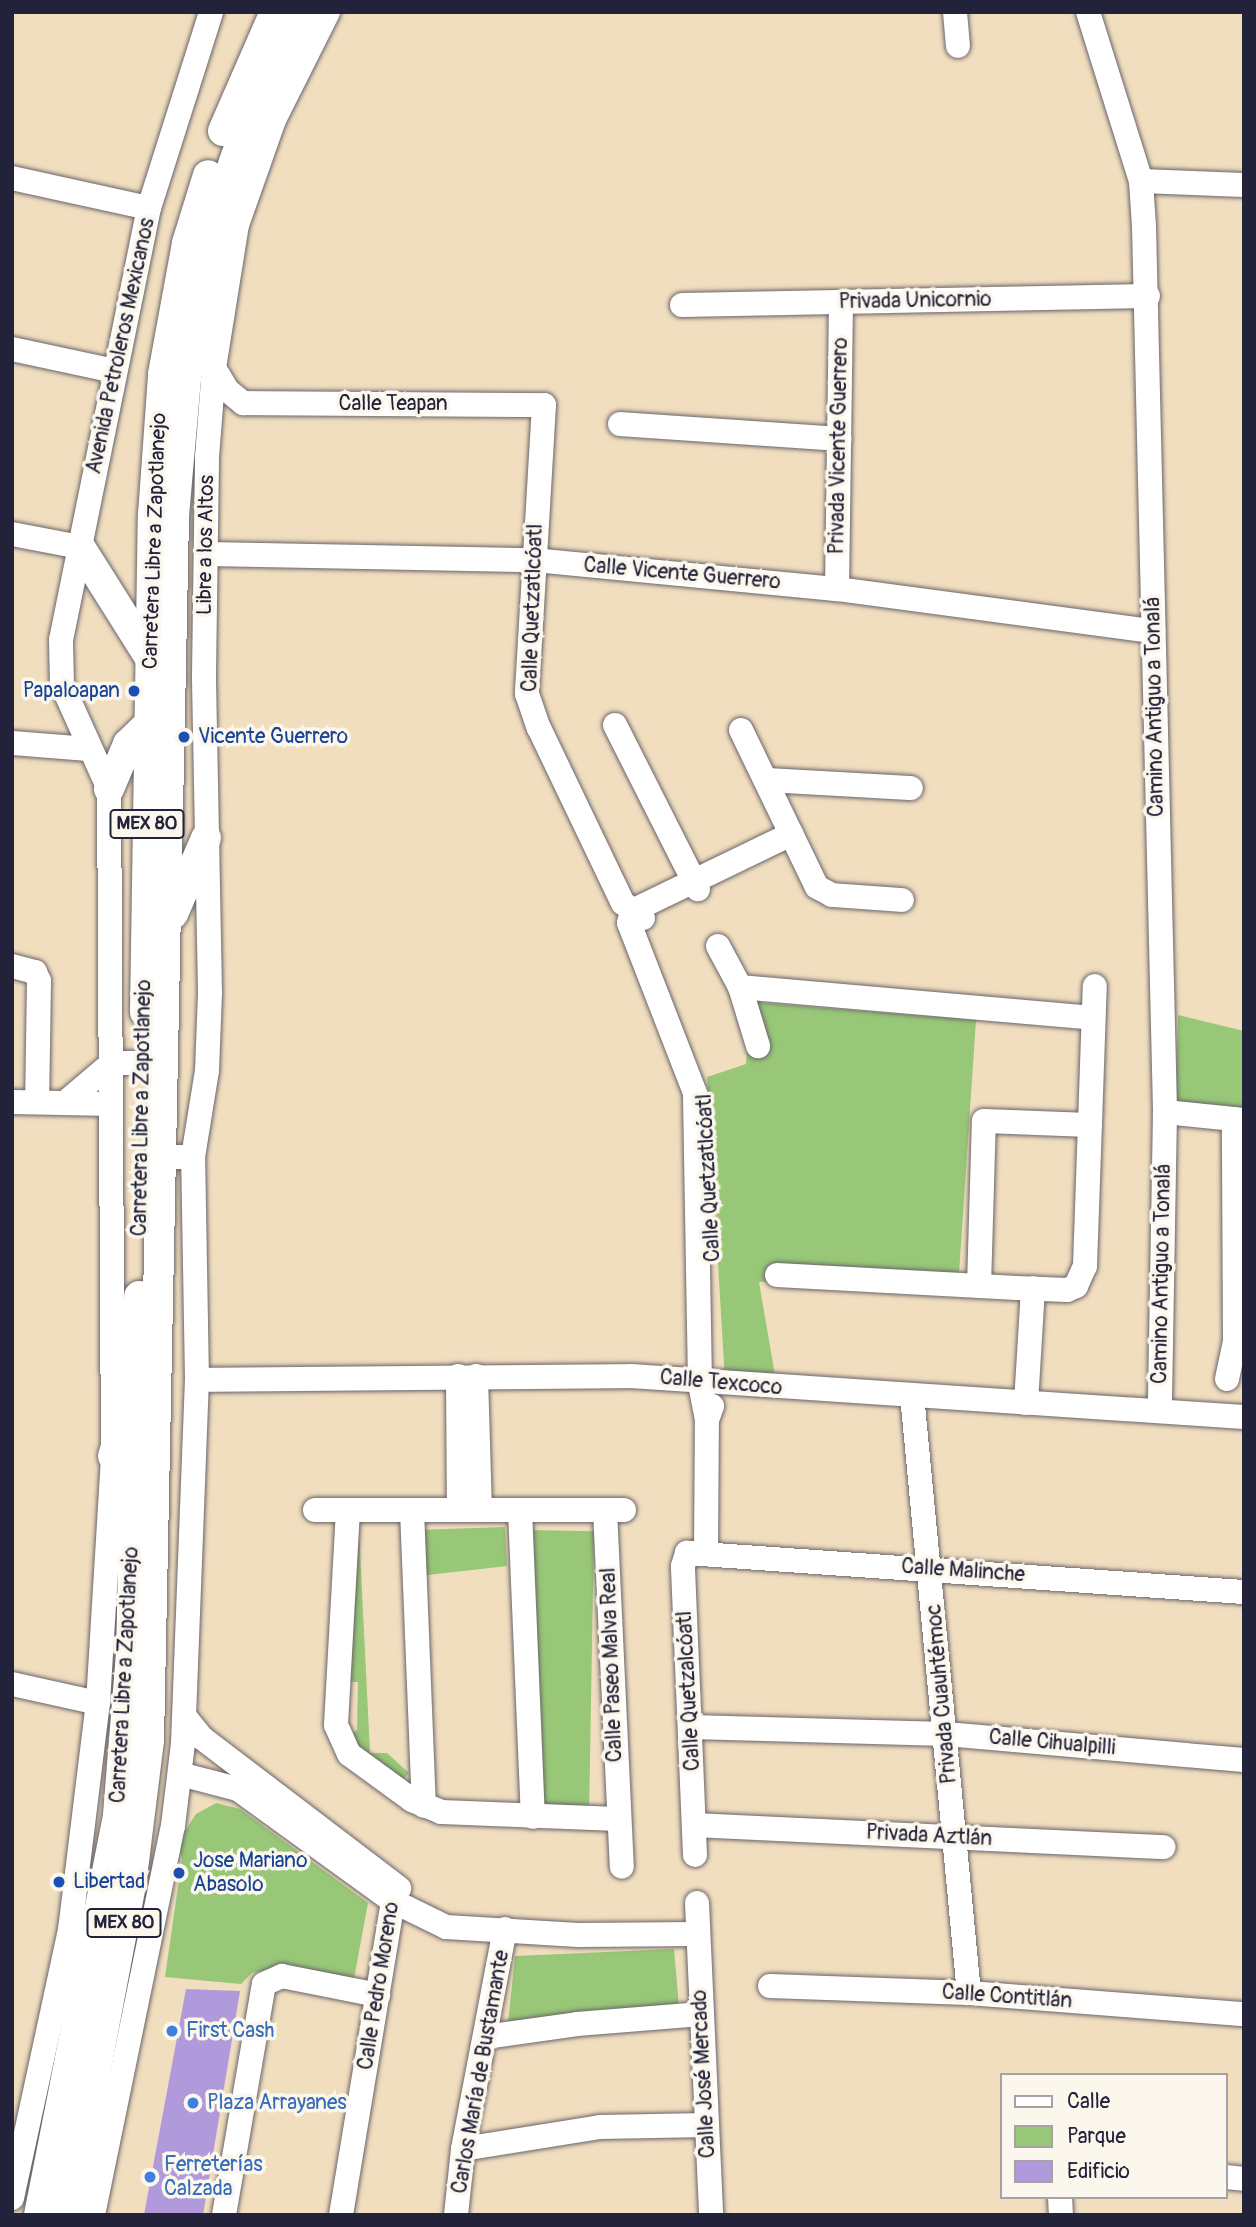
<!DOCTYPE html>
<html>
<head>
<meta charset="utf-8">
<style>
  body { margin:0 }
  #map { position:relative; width:1256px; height:2227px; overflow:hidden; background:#f1debf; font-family:Pangolin,sans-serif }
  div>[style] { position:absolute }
  .green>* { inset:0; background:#97c777; transform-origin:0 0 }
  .building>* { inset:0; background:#b19adc }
  .roads { filter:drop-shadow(0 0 2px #6a6469) drop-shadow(0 0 2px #6a6469) }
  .minor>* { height:24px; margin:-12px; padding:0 12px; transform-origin:12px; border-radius:12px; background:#fff }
  .major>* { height:30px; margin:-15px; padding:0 15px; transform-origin:15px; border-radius:15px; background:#fff }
  .dots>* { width:19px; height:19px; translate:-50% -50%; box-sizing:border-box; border:4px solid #fbf7ec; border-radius:50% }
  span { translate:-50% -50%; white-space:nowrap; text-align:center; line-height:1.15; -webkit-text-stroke:7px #fbf7ec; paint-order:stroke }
  .shield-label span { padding:2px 5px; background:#fbf7ec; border:2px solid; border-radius:5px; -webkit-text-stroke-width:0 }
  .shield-label { font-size:19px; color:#22223b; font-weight:700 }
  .street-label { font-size:21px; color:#22223b }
  .transit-label { font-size:21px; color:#164399 }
  .right { translate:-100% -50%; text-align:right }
  .left { translate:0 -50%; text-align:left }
  .shop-label { font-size:21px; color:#366cbe }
  .frame { position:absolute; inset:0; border:14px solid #22223b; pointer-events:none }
  .legend { position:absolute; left:1000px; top:2073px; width:228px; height:126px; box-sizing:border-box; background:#fbf7ec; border:2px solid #a4a2a5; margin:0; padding:9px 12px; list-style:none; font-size:21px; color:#22223b }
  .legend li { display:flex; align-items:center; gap:14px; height:35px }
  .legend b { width:35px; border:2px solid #a4a2a5 }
</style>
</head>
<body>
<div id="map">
  <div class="green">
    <i style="clip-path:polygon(751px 1002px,976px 1020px,959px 1274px,759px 1282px,777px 1387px,725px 1381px,707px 1077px,746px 1064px)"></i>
    <i style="clip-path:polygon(1178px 1015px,1244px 1031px,1244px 1110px,1176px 1104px)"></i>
    <i style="clip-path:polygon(505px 1527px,507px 1566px,419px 1576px,416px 1530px)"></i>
    <i style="left:528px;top:1530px;width:66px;height:283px;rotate:1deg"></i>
    <i style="clip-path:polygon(359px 1531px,370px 1753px,387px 1753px,409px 1773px,400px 1783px,344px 1740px,357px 1730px,358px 1682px,346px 1682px)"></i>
    <i style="clip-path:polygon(216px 1803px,240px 1809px,368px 1903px,353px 1984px,271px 1969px,252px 1973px,241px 1984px,165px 1977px,182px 1859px,178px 1842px,196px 1814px)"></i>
    <i style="clip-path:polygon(674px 1949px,679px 2007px,508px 2023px,515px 1956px)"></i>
  </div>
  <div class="building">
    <i style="clip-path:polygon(186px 1989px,240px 1991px,203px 2215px,144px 2215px)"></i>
  </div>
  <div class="roads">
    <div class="minor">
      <i style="left:955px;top:12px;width:34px;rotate:85deg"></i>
      <i style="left:1088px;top:12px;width:177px;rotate:72.6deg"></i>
      <i style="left:1141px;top:181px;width:45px;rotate:86.2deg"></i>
      <i style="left:1144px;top:226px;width:886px;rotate:88.64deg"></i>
      <i style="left:1165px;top:1112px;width:298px;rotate:91deg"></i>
      <i style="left:12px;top:178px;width:140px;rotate:12.4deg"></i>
      <i style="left:1141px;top:181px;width:103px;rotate:2.2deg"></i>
      <i style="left:682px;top:305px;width:466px;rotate:-1.1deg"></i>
      <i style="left:12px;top:349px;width:105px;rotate:12.1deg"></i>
      <i style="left:214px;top:368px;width:26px;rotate:59deg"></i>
      <i style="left:227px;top:390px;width:21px;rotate:39deg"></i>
      <i style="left:243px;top:403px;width:301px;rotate:0.4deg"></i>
      <i style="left:544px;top:405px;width:289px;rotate:93.4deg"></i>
      <i style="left:527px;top:694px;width:36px;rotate:71deg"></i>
      <i style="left:539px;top:728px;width:194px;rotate:64.4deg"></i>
      <i style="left:623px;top:903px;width:25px;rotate:37deg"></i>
      <i style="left:620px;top:424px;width:220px;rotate:3.9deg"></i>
      <i style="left:12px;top:534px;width:69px;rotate:10.8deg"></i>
      <i style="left:207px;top:554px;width:327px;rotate:1.1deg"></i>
      <i style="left:534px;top:560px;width:304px;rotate:5.5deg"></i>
      <i style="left:837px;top:589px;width:319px;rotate:7.6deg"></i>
      <i style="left:837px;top:589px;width:286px;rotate:-89.2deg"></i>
      <i style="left:615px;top:725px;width:184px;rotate:63.2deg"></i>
      <i style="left:741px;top:730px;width:174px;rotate:64.2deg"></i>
      <i style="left:817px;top:887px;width:17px;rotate:28deg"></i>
      <i style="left:832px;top:895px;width:70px;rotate:4.1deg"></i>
      <i style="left:12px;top:743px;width:77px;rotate:4.5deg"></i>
      <i style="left:766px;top:780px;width:145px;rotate:3.2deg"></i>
      <i style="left:718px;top:946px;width:47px;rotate:61.8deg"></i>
      <i style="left:740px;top:987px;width:62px;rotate:73deg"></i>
      <i style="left:12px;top:966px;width:24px;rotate:15deg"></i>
      <i style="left:35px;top:972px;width:10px;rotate:66deg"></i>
      <i style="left:39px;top:981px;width:121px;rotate:90.9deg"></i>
      <i style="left:740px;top:987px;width:354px;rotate:5deg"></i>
      <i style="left:12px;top:1102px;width:99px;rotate:1.2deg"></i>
      <i style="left:66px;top:1102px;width:60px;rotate:-40.3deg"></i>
      <i style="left:112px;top:1063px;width:32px"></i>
      <i style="left:1165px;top:1112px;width:79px;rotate:5.8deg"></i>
      <i style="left:193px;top:1157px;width:87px;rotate:-80.8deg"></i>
      <i style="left:207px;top:1071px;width:79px;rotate:-87.8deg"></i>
      <i style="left:210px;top:992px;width:317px;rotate:-91.1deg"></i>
      <i style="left:204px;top:675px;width:218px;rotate:-89.2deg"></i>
      <i style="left:207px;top:457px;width:89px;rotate:-85.5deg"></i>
      <i style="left:214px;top:368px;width:145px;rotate:-80.9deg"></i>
      <i style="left:237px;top:225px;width:111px;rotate:-70.6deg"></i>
      <i style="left:274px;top:120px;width:121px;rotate:-63.4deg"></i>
      <i style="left:777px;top:1275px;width:240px;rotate:3.1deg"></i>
      <i style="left:1017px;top:1288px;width:50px;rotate:2.3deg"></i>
      <i style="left:1067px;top:1290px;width:10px;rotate:-24deg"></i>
      <i style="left:1076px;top:1286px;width:22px;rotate:-66deg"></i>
      <i style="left:1085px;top:1266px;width:280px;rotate:-88deg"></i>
      <i style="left:979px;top:1286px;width:165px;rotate:-88.3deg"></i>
      <i style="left:984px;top:1121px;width:106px;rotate:2.2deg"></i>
      <i style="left:458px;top:1376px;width:134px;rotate:89.6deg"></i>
      <i style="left:476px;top:1376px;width:134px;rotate:88.3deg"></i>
      <i style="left:1227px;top:1379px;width:39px;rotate:-78deg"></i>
      <i style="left:1235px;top:1341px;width:222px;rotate:-90.3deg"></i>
      <i style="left:197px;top:1380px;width:434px;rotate:-0.5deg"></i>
      <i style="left:631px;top:1376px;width:614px;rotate:3.83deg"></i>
      <i style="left:912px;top:1395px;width:601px;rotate:84.56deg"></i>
      <i style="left:1026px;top:1403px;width:115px;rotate:-86.5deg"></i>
      <i style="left:707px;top:1420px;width:38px;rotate:-101deg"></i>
      <i style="left:700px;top:1383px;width:290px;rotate:-91deg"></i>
      <i style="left:695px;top:1093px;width:182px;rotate:-111.2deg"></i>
      <i style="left:629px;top:923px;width:12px;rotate:-76deg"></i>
      <i style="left:632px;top:911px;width:177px;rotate:-25.8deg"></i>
      <i style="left:315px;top:1510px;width:309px"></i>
      <i style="left:348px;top:1510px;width:215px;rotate:93.2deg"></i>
      <i style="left:336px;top:1725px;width:32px;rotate:66deg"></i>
      <i style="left:349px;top:1754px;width:78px;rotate:36.1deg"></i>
      <i style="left:412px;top:1800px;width:31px;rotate:22deg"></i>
      <i style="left:441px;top:1812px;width:177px;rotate:2.3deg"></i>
      <i style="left:412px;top:1510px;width:296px;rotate:87.7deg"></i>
      <i style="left:520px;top:1510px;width:307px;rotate:87.6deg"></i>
      <i style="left:605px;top:1510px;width:357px;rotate:87.3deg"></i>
      <i style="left:706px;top:1552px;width:132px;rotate:-89.6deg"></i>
      <i style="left:707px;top:1420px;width:15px;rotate:-70deg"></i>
      <i style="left:12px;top:1684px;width:88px;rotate:12.5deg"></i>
      <i style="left:185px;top:1717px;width:27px;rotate:51deg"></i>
      <i style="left:202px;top:1738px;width:248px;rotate:37.3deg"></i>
      <i style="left:691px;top:1727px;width:255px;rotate:1.6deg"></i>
      <i style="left:946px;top:1734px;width:299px;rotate:5deg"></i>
      <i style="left:180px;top:1774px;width:60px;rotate:14.5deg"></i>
      <i style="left:238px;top:1789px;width:191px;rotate:35.9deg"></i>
      <i style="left:393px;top:1901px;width:59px;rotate:26.1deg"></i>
      <i style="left:446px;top:1927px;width:132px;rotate:3.5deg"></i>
      <i style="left:578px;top:1935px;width:118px;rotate:-0.5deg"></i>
      <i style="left:695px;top:1825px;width:469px;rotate:2.7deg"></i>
      <i style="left:695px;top:1855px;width:289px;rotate:-92.4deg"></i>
      <i style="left:683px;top:1566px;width:14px;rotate:-73deg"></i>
      <i style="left:687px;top:1553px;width:558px;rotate:4.01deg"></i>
      <i style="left:697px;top:1903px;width:312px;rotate:87.4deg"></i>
      <i style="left:770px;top:1986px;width:199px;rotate:2deg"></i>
      <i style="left:969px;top:1993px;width:276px;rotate:4.4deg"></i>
      <i style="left:485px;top:2037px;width:93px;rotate:-8deg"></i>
      <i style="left:577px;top:2024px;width:125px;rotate:-4.6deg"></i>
      <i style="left:463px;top:2149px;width:139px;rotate:-9.1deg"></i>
      <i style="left:600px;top:2127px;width:107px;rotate:-1.1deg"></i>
      <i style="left:1226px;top:2177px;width:18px;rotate:6deg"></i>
      <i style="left:1060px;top:2197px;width:18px;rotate:87deg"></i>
      <i style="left:12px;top:2198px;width:274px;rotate:-77.8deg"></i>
      <i style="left:70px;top:1930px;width:229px;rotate:-83deg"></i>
      <i style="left:98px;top:1703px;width:247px;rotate:-86.5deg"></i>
      <i style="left:113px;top:1456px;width:667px;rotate:-90.34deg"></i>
      <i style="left:109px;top:789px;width:114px;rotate:-114.3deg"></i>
      <i style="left:62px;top:685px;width:45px;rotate:-91.3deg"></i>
      <i style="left:61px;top:640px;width:441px;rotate:-78.5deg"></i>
      <i style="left:149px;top:208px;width:206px;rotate:-72.4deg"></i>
      <i style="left:93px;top:2215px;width:397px;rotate:-78.4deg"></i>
      <i style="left:173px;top:1826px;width:84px;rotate:-83.1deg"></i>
      <i style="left:183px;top:1743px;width:363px;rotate:-87.8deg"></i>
      <i style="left:197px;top:1380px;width:223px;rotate:-91deg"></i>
      <i style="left:193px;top:1157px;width:17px;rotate:180deg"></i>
      <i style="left:224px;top:2215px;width:234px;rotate:-80.2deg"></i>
      <i style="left:264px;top:1984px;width:20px;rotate:-24deg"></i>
      <i style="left:282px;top:1976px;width:98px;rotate:11.2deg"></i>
      <i style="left:341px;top:2215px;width:331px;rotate:-80.6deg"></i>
      <i style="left:456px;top:2215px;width:66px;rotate:-83.9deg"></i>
      <i style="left:463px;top:2149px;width:224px;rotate:-79.2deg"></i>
    </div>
    <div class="major">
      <i style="left:223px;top:131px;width:130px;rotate:-66.4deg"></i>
      <i style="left:80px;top:547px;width:131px;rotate:57.8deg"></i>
      <i style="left:109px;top:789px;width:49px;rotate:-67.1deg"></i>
      <i style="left:128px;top:744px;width:29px;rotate:-44deg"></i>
      <i style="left:173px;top:914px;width:83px;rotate:-66.5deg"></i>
      <i style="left:145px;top:1012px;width:497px;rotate:-89.1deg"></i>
      <i style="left:153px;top:515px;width:141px;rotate:-85.9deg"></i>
      <i style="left:163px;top:374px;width:133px;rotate:-79.6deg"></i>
      <i style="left:187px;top:243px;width:71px;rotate:-72.8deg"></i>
      <i style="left:113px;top:1456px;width:46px;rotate:-72.3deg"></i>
      <i style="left:39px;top:2215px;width:408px;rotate:-78.8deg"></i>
      <i style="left:118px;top:1815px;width:161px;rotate:-85.4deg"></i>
      <i style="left:131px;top:1655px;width:359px;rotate:-88.7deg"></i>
      <i style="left:68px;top:2215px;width:336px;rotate:-79.2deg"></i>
      <i style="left:131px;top:1885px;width:145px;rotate:-82.9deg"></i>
      <i style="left:149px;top:1741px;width:1225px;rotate:-88.83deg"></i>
      <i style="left:174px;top:516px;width:139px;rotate:-85deg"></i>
      <i style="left:186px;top:378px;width:167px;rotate:-79.6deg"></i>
      <i style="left:216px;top:214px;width:98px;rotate:-71deg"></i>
      <i style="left:248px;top:121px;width:123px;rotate:-62.8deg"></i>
    </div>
  </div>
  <div class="dots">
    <i style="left:134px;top:691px;background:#1a4fb4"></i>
    <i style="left:184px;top:737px;background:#1a4fb4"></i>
    <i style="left:179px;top:1873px;background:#1a4fb4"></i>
    <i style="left:59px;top:1882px;background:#1a4fb4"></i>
    <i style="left:172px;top:2031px;background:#3f7fe0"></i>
    <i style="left:193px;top:2103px;background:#3f7fe0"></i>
    <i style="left:150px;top:2177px;background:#3f7fe0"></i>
  </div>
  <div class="shield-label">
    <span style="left:147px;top:824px">MEX 80</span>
    <span style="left:124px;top:1923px">MEX 80</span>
  </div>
  <div class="street-label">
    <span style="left:915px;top:301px;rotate:-1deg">Privada Unicornio</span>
    <span style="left:121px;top:346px;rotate:-78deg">Avenida Petroleros Mexicanos</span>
    <span style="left:393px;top:404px">Calle Teapan</span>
    <span style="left:839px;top:446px;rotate:-89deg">Privada Vicente Guerrero</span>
    <span style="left:155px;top:541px;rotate:-88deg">Carretera Libre a Zapotlanejo</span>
    <span style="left:206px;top:545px;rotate:-89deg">Libre a los Altos</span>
    <span style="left:682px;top:574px;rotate:5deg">Calle Vicente Guerrero</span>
    <span style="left:533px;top:608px;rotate:-88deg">Calle Quetzatlcóatl</span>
    <span style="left:1155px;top:707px;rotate:-91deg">Camino Antiguo a Tonalá</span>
    <span style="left:142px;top:1108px;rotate:-89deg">Carretera Libre a Zapotlanejo</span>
    <span style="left:709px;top:1178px;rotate:-93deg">Calle Quetzatlcóatl</span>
    <span style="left:1162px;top:1274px;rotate:-89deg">Camino Antiguo a Tonalá</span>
    <span style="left:721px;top:1383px;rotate:5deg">Calle Texcoco</span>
    <span style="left:963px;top:1571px;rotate:4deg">Calle Malinche</span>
    <span style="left:612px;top:1665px;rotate:-92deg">Calle Paseo Malva Real</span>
    <span style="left:125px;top:1675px;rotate:-87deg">Carretera Libre a Zapotlanejo</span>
    <span style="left:689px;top:1691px;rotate:-93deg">Calle Quetzalcóatl</span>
    <span style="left:942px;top:1694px;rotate:-95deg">Privada Cuauhtémoc</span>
    <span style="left:1052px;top:1743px;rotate:5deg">Calle Cihualpilli</span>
    <span style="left:929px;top:1836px;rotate:3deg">Privada Aztlán</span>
    <span style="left:379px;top:1986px;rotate:-81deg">Calle Pedro Moreno</span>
    <span style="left:1007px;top:1997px;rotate:4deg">Calle Contitlán</span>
    <span style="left:481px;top:2072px;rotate:-80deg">Carlos María de Bustamante</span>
    <span style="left:704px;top:2074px;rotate:-93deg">Calle José Mercado</span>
  </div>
  <div class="transit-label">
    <span class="right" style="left:120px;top:691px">Papaloapan</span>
    <span class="left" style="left:198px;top:737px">Vicente Guerrero</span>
    <span class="left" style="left:193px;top:1873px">Jose Mariano<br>Abasolo</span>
    <span class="left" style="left:73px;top:1882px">Libertad</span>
  </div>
  <div class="shop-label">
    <span class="left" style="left:186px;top:2031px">First Cash</span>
    <span class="left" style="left:207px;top:2103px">Plaza Arrayanes</span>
    <span class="left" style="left:164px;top:2177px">Ferreterías<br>Calzada</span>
  </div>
  <div class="frame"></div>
  <ul class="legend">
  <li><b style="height:9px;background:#fff"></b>Calle</li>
  <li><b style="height:19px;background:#97c777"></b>Parque</li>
  <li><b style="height:19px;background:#b19adc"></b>Edificio</li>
  </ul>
</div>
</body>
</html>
